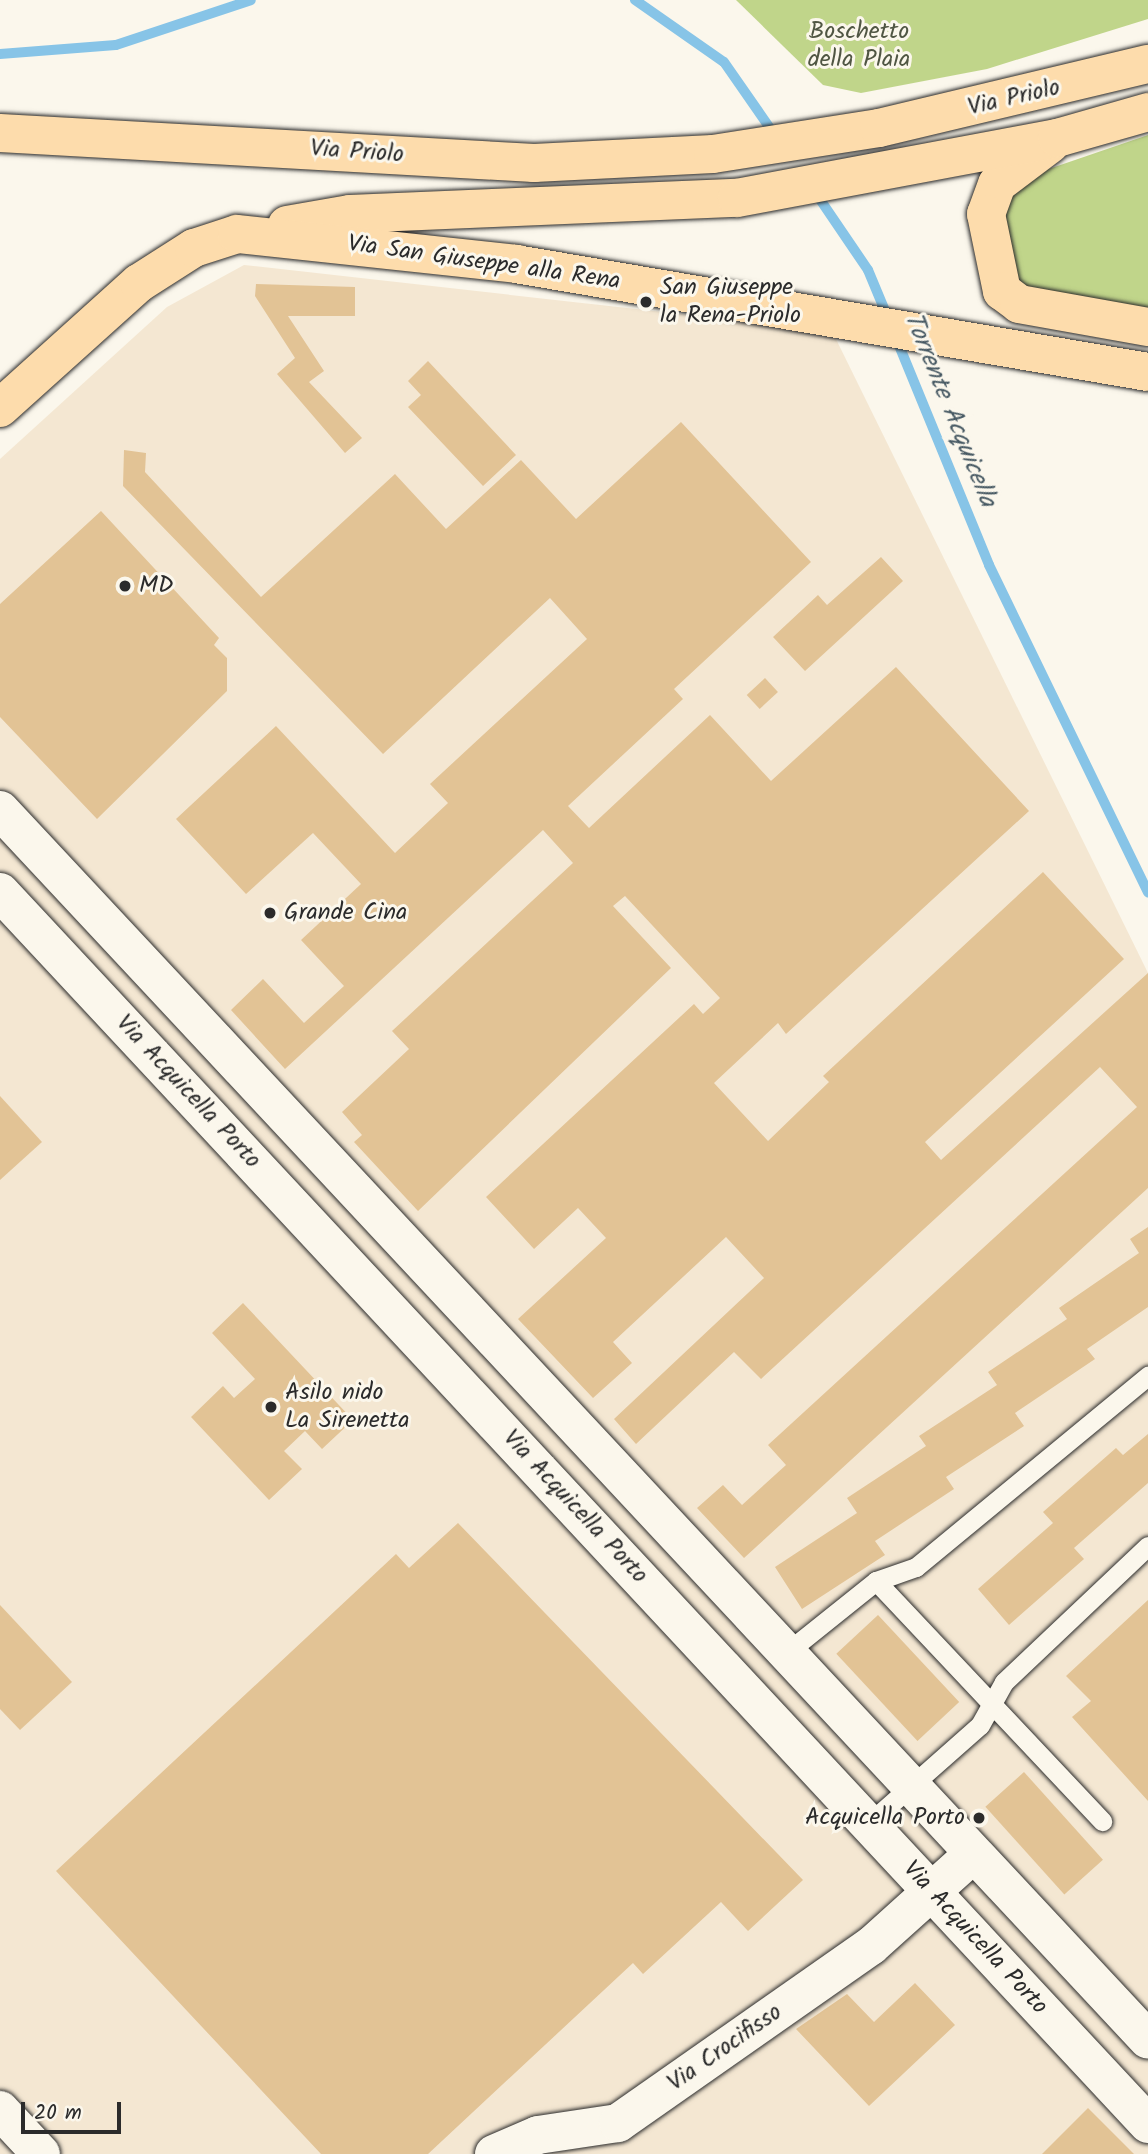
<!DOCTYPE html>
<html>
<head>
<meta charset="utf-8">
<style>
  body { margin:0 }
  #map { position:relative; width:1148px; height:2154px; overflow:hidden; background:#fbf7ec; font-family:Kalam,sans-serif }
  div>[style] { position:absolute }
  .built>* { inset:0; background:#f4e7d2 }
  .green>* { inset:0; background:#c0d58a }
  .stream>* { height:10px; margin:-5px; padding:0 5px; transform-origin:5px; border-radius:5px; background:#87c4e7 }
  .building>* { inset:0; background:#e2c395; transform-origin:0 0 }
  .roads { filter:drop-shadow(0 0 2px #2b2b2b) drop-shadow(0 0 2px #2b2b2b) }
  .lane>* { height:19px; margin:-9.5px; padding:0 9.5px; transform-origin:9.5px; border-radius:9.5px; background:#fbf7ec }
  .street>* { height:38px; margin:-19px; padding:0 19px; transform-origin:19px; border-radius:19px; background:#fbf7ec }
  .secondary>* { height:38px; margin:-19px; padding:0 19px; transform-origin:19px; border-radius:19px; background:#fbf7ec }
  .primary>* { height:38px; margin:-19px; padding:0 19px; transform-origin:19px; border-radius:19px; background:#fddcac }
  .dots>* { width:19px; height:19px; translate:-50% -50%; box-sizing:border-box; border:4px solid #fbf7ec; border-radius:50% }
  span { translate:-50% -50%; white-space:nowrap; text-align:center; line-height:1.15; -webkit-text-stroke:6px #fbf7ec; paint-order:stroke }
  .park-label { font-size:24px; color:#505643 }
  .street-label { font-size:24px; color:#2b2b2b }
  .poi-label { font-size:24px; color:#2b2b2b }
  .left { translate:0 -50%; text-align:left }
  .right { translate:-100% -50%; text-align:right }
  .water-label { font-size:26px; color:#475963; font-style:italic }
  .scale { position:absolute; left:21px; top:2102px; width:100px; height:32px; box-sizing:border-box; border:4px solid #2b2b2b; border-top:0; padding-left:9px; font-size:21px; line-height:24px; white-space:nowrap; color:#2b2b2b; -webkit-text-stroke:5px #fbf7ec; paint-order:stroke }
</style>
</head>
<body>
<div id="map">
  <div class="built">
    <i style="clip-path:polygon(244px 265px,832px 331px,1148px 973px,1148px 2154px,0 2154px,0 459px,167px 307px)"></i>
  </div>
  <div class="green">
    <i style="clip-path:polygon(736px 0,1148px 0,1148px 19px,987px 69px,861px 93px,823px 85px)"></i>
    <i style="clip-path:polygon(1148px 135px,1148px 310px,1029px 289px,1001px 263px,1006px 198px,1037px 173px)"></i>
  </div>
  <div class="stream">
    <i style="left:635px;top:0;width:108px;rotate:34.9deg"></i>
    <i style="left:724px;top:62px;width:88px;rotate:55.2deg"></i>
    <i style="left:0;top:54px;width:116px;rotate:-4.4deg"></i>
    <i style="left:116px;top:45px;width:142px;rotate:-18.4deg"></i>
    <i style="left:815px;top:192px;width:94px;rotate:55.8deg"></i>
    <i style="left:868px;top:270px;width:52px;rotate:67.4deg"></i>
    <i style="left:896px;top:338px;width:245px;rotate:67.7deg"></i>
    <i style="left:989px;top:565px;width:364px;rotate:64.1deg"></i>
  </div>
  <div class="building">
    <i style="clip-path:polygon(256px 284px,355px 287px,355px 316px,288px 316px,324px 371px,309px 382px,362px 438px,345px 453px,277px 374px,295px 358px,255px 296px)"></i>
    <i style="clip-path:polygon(428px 361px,516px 455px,483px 486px,408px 407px,421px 395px,408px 381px)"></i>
    <i style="clip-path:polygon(681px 422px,811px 562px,674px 689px,683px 699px,568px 806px,589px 828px,710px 715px,771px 781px,896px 667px,1029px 811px,786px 1034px,778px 1023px,714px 1083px,768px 1141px,829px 1082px,823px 1076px,1043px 872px,1124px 959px,925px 1142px,941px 1160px,1148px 973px,1148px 1188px,744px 1558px,697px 1508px,723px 1485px,742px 1505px,786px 1465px,768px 1445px,1137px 1107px,1100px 1067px,761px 1379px,734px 1352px,636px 1444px,614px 1419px,764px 1278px,726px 1237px,613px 1342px,632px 1363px,593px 1398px,518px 1319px,606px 1238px,578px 1208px,534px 1249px,486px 1197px,694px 1004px,703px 1014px,720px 998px,625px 896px,613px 906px,671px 968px,418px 1211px,354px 1142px,362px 1135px,342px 1112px,409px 1049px,392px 1031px,573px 863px,543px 830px,285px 1069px,231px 1010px,263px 979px,304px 1023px,344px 986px,301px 940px,361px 884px,313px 833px,246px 894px,176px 819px,276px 726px,395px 853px,448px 803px,430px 784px,587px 639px,550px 598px,383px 754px,123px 486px,124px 450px,146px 453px,145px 472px,261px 597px,395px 474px,446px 529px,521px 460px,576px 519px)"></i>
    <i style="clip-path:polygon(101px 511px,219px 638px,214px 645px,227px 658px,227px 691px,97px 819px,0 717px,0 604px)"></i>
    <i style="clip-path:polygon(881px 557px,903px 581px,805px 671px,773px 637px,818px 595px,827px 605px)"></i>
    <i style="left:765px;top:678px;width:19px;height:25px;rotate:47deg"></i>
    <i style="clip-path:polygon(0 1096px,42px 1142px,0 1180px)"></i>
    <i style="clip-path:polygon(1148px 1227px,1148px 1307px,1087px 1349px,1095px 1359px,1015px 1413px,1024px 1426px,946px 1477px,954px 1489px,875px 1541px,885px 1555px,802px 1609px,775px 1567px,857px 1513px,847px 1498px,926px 1446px,919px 1436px,997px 1385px,988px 1372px,1067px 1319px,1059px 1308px,1139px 1253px,1130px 1239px)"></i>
    <i style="clip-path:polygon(243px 1303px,353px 1420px,322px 1449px,305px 1431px,284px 1451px,302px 1469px,269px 1500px,191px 1417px,223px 1386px,234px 1398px,255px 1379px,212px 1333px)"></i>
    <i style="clip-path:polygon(1148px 1434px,1148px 1483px,1074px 1548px,1084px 1559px,1009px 1625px,978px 1589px,1053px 1523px,1043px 1512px,1116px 1448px,1123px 1455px)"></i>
    <i style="clip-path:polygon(458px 1523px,803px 1880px,748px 1931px,721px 1902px,643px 1974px,633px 1963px,428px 2154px,321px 2154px,56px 1871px,396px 1554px,409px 1568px)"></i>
    <i style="clip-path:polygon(1148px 1600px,1148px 1801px,1072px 1717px,1091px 1701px,1066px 1676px)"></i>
    <i style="clip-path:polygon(0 1605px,72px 1682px,20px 1730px,0 1709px)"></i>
    <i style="left:878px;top:1615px;width:119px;height:57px;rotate:47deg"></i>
    <i style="left:1024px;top:1772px;width:118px;height:52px;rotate:48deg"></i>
    <i style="clip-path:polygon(915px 1983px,955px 2025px,869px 2106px,796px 2029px,847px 1994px,874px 2022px)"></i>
    <i style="clip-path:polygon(1088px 2108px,1134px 2154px,1042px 2154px)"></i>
  </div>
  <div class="roads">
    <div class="lane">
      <i style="left:876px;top:1581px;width:330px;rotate:46.7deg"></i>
      <i style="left:786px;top:1653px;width:115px;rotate:-38.7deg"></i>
      <i style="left:876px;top:1581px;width:42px;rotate:-19.3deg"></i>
      <i style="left:916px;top:1567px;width:301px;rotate:-39.5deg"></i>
      <i style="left:868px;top:1824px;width:149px;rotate:-41.5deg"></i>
      <i style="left:980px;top:1725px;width:49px;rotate:-60.8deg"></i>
      <i style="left:1004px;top:1682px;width:198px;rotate:-43.4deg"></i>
    </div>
    <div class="street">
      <i style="left:0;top:2110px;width:60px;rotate:47deg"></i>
      <i style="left:494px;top:2154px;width:48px;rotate:-23.4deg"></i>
      <i style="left:538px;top:2135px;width:81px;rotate:-8.5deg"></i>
      <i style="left:618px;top:2123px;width:309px;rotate:-35deg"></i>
      <i style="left:871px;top:1946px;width:137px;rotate:-42deg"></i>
    </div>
    <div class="secondary">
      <i style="left:0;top:810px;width:1682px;rotate:46.97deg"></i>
      <i style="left:0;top:892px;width:1684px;rotate:47.02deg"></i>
    </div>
    <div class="primary">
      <i style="left:0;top:133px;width:535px;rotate:3.22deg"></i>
      <i style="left:534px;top:163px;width:179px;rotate:-2.9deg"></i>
      <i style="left:713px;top:154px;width:168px;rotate:-8.9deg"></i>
      <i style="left:879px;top:128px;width:277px;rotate:-13.4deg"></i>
      <i style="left:1050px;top:144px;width:66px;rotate:143deg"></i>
      <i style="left:997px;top:184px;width:32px;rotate:110deg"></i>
      <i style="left:986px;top:214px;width:79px;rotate:78.3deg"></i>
      <i style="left:1002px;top:291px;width:21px;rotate:37deg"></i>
      <i style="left:1019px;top:304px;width:131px;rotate:10.1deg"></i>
      <i style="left:287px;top:225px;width:64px;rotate:-9.9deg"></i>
      <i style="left:350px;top:214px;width:387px;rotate:-2.4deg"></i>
      <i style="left:737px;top:198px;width:326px;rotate:-10.6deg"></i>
      <i style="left:1057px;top:138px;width:95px;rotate:-15.9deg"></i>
      <i style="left:0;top:408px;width:187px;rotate:-42deg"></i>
      <i style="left:139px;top:283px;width:65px;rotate:-32.5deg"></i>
      <i style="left:194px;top:248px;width:45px;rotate:-18deg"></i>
      <i style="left:237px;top:234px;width:281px;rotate:6.1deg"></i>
      <i style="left:516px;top:264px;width:641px;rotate:9.7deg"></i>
    </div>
  </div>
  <div class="dots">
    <i style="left:646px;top:302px;background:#2b2b2b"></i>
    <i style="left:125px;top:586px;background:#2b2b2b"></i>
    <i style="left:270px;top:913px;background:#2b2b2b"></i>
    <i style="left:271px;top:1407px;background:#2b2b2b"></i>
    <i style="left:979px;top:1818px;background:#2b2b2b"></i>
  </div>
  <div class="park-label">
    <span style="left:859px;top:46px">Boschetto<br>della Plaia</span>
  </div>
  <div class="street-label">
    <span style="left:1014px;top:98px;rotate:-13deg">Via Priolo</span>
    <span style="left:357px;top:152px;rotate:4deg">Via Priolo</span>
    <span style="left:484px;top:263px;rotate:8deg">Via San Giuseppe alla Rena</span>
    <span style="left:188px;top:1092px;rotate:47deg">Via Acquicella Porto</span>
    <span style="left:575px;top:1507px;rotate:47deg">Via Acquicella Porto</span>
    <span style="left:975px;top:1938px;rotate:47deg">Via Acquicella Porto</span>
    <span style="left:725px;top:2048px;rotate:-35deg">Via Crocifisso</span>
  </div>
  <div class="poi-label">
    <span class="left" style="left:660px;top:302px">San Giuseppe<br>la Rena-Priolo</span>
    <span class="left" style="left:139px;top:586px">MD</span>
    <span class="left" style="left:284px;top:913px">Grande Cina</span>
    <span class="left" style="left:285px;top:1407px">Asilo nido<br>La Sirenetta</span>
    <span class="right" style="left:965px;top:1818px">Acquicella Porto</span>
  </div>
  <div class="water-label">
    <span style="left:949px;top:410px;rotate:68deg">Torrente Acquicella</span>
  </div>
  <div class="scale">20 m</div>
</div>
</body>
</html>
